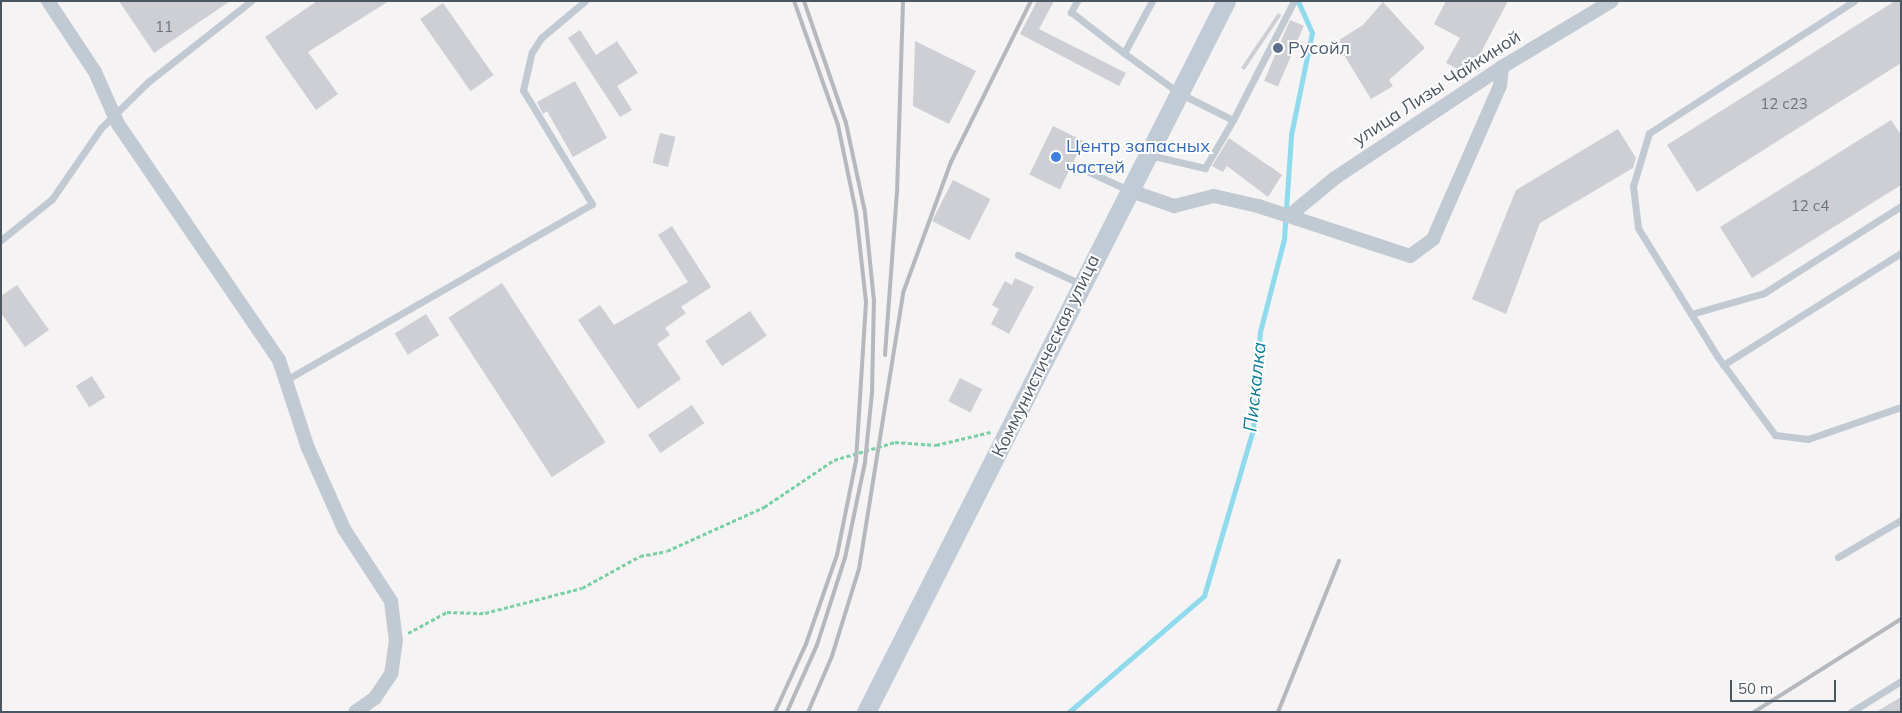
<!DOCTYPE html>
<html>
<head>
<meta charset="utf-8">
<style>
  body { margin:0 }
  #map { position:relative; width:1902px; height:713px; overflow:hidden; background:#f5f3f3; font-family:Mulish,sans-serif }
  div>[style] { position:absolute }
  .stream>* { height:4.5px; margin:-2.25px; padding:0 2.25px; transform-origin:2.25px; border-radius:2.25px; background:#90daee }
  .building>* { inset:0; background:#cdcfd5; transform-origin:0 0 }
  .path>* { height:2.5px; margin-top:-1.25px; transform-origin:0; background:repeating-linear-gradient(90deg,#7ad0a6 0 4px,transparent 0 6.5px) }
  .lane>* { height:7px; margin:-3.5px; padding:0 3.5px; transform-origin:3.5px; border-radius:3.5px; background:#c1cad2 }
  .street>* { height:14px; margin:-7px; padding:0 7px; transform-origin:7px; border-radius:7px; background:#c1cad2 }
  .secondary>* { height:19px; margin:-9.5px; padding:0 9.5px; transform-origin:9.5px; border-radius:9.5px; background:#c1cbd6 }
  .rail>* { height:4px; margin:-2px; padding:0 2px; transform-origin:2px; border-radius:2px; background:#b5b8bd }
  .dots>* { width:14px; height:14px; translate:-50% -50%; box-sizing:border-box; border:2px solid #fff; border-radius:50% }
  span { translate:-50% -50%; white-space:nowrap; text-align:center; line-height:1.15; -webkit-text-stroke:4px #fff; paint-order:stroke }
  .number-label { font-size:15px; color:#6b747e }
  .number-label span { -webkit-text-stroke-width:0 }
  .service-label { font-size:18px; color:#4e5e75 }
  .left { translate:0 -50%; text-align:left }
  .street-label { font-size:18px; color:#4a5661 }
  .shop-label { font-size:18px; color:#366cbe }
  .water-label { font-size:19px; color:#0c7c9b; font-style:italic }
  .frame { position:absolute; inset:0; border:2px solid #4a5661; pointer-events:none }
  .scale { position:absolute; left:1730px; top:680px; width:106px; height:22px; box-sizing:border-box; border:2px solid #4a5661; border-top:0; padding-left:6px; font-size:15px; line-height:18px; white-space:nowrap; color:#4a5661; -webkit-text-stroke:4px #fff; paint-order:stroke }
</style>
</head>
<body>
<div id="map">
  <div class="stream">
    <i style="left:1069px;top:712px;width:178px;rotate:-40.7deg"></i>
    <i style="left:1204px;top:596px;width:174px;rotate:-73.6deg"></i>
    <i style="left:1253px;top:429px;width:97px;rotate:-85.9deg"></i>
    <i style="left:1260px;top:332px;width:96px;rotate:-75.5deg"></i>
    <i style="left:1284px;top:239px;width:104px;rotate:-86.1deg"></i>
    <i style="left:1291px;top:135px;width:104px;rotate:-78.4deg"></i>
    <i style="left:1312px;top:33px;width:35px;rotate:-114deg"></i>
  </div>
  <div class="building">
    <i style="clip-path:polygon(119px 1px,230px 1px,154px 53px)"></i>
    <i style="clip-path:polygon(317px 1px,389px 1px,308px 52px,338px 94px,316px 110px,265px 37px)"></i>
    <i style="clip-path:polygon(1037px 1px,1054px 1px,1039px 29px,1126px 73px,1119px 86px,1020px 34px)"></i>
    <i style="clip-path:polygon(1446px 1px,1508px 1px,1469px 75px,1446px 63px,1460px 38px,1434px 24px)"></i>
    <i style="clip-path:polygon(1895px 1px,1901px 1px,1901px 63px,1697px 192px,1667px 145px)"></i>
    <i style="clip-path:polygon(1383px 2px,1425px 48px,1389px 80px,1393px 86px,1371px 99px,1336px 42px,1363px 25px)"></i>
    <i style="left:443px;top:3px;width:88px;height:28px;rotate:55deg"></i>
    <i style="left:1278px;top:13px;width:4px;height:66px;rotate:34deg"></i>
    <i style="left:1290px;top:20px;width:15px;height:66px;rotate:23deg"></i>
    <i style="clip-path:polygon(580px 30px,596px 55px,617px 41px,638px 73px,617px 86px,632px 110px,620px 117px,568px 38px)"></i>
    <i style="clip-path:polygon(915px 41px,976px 71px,949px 124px,913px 106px)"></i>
    <i style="clip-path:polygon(575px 81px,607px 138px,573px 157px,547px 111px,543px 114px,537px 102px)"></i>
    <i style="clip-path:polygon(1891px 120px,1901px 135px,1901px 185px,1752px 278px,1720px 227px)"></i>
    <i style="left:1053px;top:126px;width:34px;height:54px;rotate:26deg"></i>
    <i style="clip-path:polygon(1618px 129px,1636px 158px,1633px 168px,1540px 223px,1506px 314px,1472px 299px,1516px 190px)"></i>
    <i style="left:660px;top:133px;width:16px;height:31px;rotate:14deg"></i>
    <i style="clip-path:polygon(1229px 138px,1282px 175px,1268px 197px,1227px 166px,1223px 172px,1212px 166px)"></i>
    <i style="left:953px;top:180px;width:42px;height:46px;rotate:27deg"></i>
    <i style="clip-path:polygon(672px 226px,711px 287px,681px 307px,686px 313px,665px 328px,670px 335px,657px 344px,681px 379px,638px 409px,578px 320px,600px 305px,614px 325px,688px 282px,658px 235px)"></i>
    <i style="clip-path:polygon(1015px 278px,1034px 287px,1009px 334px,991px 324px,999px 309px,992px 305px,1005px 281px,1012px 285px)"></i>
    <i style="left:502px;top:283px;width:190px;height:64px;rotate:57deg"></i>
    <i style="clip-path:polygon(17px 285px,49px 330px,25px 347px,1px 313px,1px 296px)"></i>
    <i style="left:750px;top:311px;width:30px;height:54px;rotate:56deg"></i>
    <i style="left:426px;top:314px;width:25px;height:37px;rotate:58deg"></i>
    <i style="left:92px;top:376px;width:25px;height:19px;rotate:58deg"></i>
    <i style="left:960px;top:378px;width:25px;height:26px;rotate:27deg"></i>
    <i style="left:692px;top:405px;width:22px;height:53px;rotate:56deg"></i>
    <i style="clip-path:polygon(1901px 697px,1901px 712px,1876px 712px)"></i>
  </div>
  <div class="path">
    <i style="left:408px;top:633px;width:44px;rotate:-28.3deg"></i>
    <i style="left:447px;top:612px;width:38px;rotate:2deg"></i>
    <i style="left:485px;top:613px;width:100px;rotate:-14.5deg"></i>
    <i style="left:582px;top:588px;width:66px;rotate:-28.9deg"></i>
    <i style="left:640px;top:556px;width:27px;rotate:-10deg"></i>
    <i style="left:667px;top:551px;width:107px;rotate:-24.4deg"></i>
    <i style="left:764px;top:507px;width:84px;rotate:-33.9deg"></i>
    <i style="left:834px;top:460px;width:64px;rotate:-16.4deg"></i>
    <i style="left:895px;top:442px;width:41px;rotate:4.2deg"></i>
    <i style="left:936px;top:445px;width:56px;rotate:-13.5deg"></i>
  </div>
  <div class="lane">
    <i style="left:1077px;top:1px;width:13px;rotate:119deg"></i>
    <i style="left:1071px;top:12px;width:67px;rotate:37.7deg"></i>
    <i style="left:1124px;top:53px;width:68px;rotate:36deg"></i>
    <i style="left:1179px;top:93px;width:60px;rotate:26.6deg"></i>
    <i style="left:1233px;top:120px;width:56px;rotate:120.3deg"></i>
    <i style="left:1205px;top:168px;width:57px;rotate:-166.9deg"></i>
    <i style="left:1854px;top:1px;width:244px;rotate:147.2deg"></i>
    <i style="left:1649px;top:133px;width:55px;rotate:106.8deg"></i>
    <i style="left:1633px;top:186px;width:42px;rotate:83.2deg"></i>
    <i style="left:1638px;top:228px;width:150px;rotate:58.3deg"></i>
    <i style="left:1717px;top:356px;width:98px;rotate:53.7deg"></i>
    <i style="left:1775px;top:435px;width:33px;rotate:7deg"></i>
    <i style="left:1808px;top:439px;width:98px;rotate:-19deg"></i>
    <i style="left:1124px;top:53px;width:59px;rotate:-61.7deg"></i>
    <i style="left:1233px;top:120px;width:134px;rotate:-62.9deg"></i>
    <i style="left:1085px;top:170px;width:47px;rotate:24.9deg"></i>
    <i style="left:1px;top:240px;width:65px;rotate:-38.8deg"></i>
    <i style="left:52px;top:199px;width:86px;rotate:-55.4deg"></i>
    <i style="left:101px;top:128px;width:66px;rotate:-44.4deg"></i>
    <i style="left:148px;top:82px;width:131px;rotate:-38.2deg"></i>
    <i style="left:1018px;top:255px;width:69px;rotate:24.7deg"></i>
    <i style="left:1691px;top:314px;width:76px;rotate:-16deg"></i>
    <i style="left:1764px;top:293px;width:162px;rotate:-32.4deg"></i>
    <i style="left:1723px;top:365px;width:210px;rotate:-32.2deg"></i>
    <i style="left:286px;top:380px;width:353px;rotate:-29.9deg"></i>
    <i style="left:592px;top:204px;width:133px;rotate:-121.2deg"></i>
    <i style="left:523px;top:90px;width:39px;rotate:-77deg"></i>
    <i style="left:532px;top:52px;width:17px;rotate:-57deg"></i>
    <i style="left:541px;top:38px;width:57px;rotate:-40.1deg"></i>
    <i style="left:1838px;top:557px;width:73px;rotate:-30.4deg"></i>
    <i style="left:1851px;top:712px;width:59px;rotate:-31.8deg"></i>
  </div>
  <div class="street">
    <i style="left:48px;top:1px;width:85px;rotate:56.5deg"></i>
    <i style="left:95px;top:72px;width:57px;rotate:66.1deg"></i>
    <i style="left:118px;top:124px;width:286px;rotate:55.7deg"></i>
    <i style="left:279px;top:360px;width:93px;rotate:71.8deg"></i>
    <i style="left:308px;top:448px;width:89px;rotate:66deg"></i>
    <i style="left:344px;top:529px;width:86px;rotate:56.9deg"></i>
    <i style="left:391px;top:601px;width:39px;rotate:83deg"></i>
    <i style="left:396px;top:640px;width:34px;rotate:98deg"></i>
    <i style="left:391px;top:674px;width:29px;rotate:124deg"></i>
    <i style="left:375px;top:698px;width:24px;rotate:145deg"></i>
    <i style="left:1128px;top:190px;width:49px;rotate:19.2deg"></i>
    <i style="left:1174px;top:206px;width:41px;rotate:-14deg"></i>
    <i style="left:1214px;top:196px;width:45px;rotate:12.8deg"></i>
    <i style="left:1258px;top:206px;width:160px;rotate:18.2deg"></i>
    <i style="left:1410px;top:256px;width:29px;rotate:-36deg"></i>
    <i style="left:1433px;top:239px;width:167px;rotate:-66.4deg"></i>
    <i style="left:1500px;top:86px;width:19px;rotate:-84deg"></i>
    <i style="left:1289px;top:216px;width:60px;rotate:-39.6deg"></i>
    <i style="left:1335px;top:178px;width:201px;rotate:-33.6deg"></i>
    <i style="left:1502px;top:67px;width:128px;rotate:-31deg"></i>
  </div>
  <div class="secondary">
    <i style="left:866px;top:712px;width:797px;rotate:-63.15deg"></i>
  </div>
  <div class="rail">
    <i style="left:885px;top:355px;width:162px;rotate:-85.8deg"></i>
    <i style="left:897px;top:193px;width:192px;rotate:-88.2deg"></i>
    <i style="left:775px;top:712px;width:75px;rotate:-65.5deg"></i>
    <i style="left:806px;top:644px;width:94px;rotate:-70.8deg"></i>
    <i style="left:837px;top:555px;width:96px;rotate:-78.6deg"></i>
    <i style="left:856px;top:461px;width:159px;rotate:-86.4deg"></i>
    <i style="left:866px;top:302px;width:91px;rotate:-96.3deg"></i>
    <i style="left:856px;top:212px;width:89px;rotate:-101.7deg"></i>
    <i style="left:838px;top:125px;width:132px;rotate:-109.5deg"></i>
    <i style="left:787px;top:712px;width:73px;rotate:-65.9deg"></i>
    <i style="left:817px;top:645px;width:91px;rotate:-72.2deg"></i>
    <i style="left:845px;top:558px;width:98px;rotate:-78.2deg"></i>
    <i style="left:865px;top:462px;width:69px;rotate:-84.2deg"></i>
    <i style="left:872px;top:393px;width:92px;rotate:-88.8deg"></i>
    <i style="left:874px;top:301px;width:89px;rotate:-95.8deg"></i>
    <i style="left:865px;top:212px;width:91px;rotate:-102.1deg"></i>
    <i style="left:846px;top:123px;width:129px;rotate:-109deg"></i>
    <i style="left:808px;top:712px;width:61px;rotate:-66.8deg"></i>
    <i style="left:832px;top:656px;width:91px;rotate:-72.8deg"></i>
    <i style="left:859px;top:569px;width:279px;rotate:-80.9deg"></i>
    <i style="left:903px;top:293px;width:140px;rotate:-69.9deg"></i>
    <i style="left:951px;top:162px;width:180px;rotate:-63.6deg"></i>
    <i style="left:1278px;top:712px;width:163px;rotate:-68deg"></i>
    <i style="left:1754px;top:712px;width:174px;rotate:-32.3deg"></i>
  </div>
  <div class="dots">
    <i style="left:1278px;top:48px;background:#5c6f8a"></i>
    <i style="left:1056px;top:157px;background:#3f7fe0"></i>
  </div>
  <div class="number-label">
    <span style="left:164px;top:27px">11</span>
    <span style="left:1784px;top:104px">12 с23</span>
    <span style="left:1810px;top:206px">12 с4</span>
  </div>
  <div class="service-label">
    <span class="left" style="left:1288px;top:48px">Русойл</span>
  </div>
  <div class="street-label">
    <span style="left:1437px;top:88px;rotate:-33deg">улица Лизы Чайкиной</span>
    <span style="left:1046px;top:356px;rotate:-64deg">Коммунистическая улица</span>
  </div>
  <div class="shop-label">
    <span class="left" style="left:1066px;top:157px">Центр запасных<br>частей</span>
  </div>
  <div class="water-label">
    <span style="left:1255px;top:387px;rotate:-84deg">Пискалка</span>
  </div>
  <div class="frame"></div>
  <div class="scale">50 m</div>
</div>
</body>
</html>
